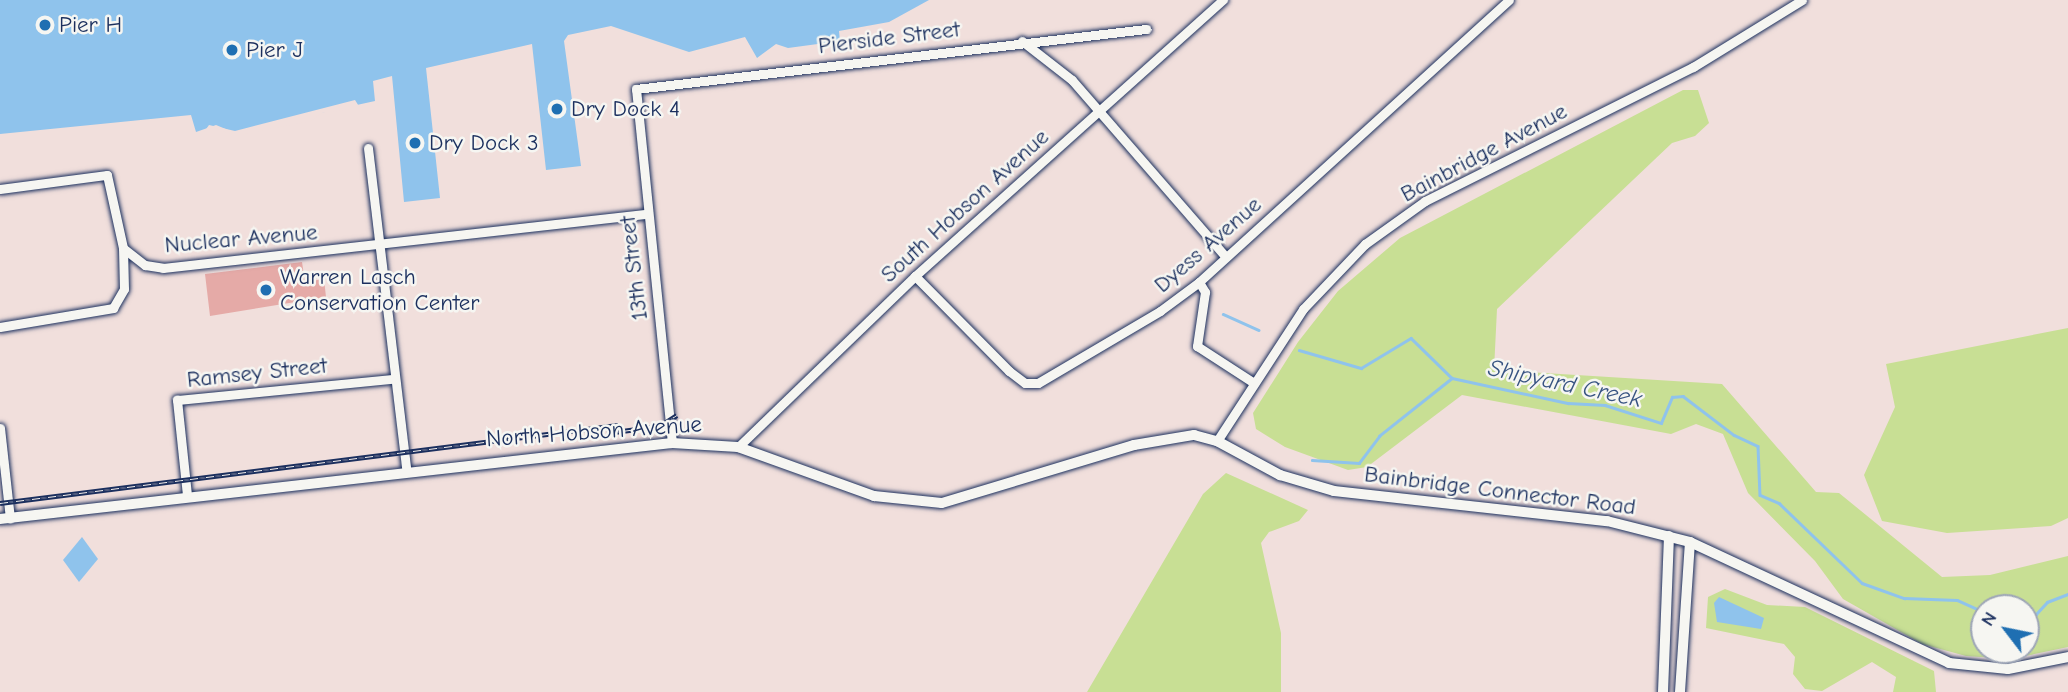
<!DOCTYPE html>
<html>
<head>
<meta charset="utf-8">
<style>
  body { margin:0 }
  #map { position:relative; width:2068px; height:692px; overflow:hidden; background:#f1dfdc; font-family:"Comic Neue",sans-serif }
  div>[style] { position:absolute }
  .green>* { inset:0; background:#c8df94 }
  .water>* { inset:0; background:#8fc3ec }
  .pier>* { inset:0; background:#f1dfdc }
  .stream>* { height:2.5px; margin:-1.25px; padding:0 1.25px; transform-origin:1.25px; border-radius:1.25px; background:#8fc3ec }
  .building>* { inset:0; background:#e5aaa7 }
  .roads { filter:drop-shadow(0 0 2px #1b2f5e) drop-shadow(0 0 2px #1b2f5e) }
  .minor>* { height:9px; margin:-4.5px; padding:0 4.5px; transform-origin:4.5px; border-radius:4.5px; background:#f6f6f2 }
  .tertiary>* { height:10px; margin:-5px; padding:0 5px; transform-origin:5px; border-radius:5px; background:#f6f6f2 }
  .rail>* { height:5px; margin-top:-2.5px; transform-origin:0; background:repeating-linear-gradient(90deg,#f6f6f2 0 8px,#1b2f5e 0 16px); box-sizing:border-box; border-block:2px solid #1b2f5e }
  .dots>* { width:19px; height:19px; translate:-50% -50%; box-sizing:border-box; border:4px solid #f6f6f2; border-radius:50% }
  span { translate:-50% -50%; white-space:nowrap; text-align:center; line-height:1.15; -webkit-text-stroke:5px #f6f6f2; paint-order:stroke }
  .poi-label { font-size:23px; color:#1b2f5e }
  .left { translate:0 -50%; text-align:left }
  .street-label { font-size:23px; color:#1b2f5e }
  .water-label { font-size:24px; color:#385482; font-style:italic }
  .north { position:absolute; left:1970px; top:594px; width:70px; height:70px; box-sizing:border-box; background:#f6f6f2; border:2px solid #9ea6b7; border-radius:50%; rotate:302deg; font-size:19px; font-weight:700; line-height:28px; text-align:center; color:#1b2f5e }
  .north::after { content:''; display:block; margin:auto; width:24px; height:32px; background:#1f6fb2; clip-path:polygon(50% 0,100% 100%,50% 72%,0 100%) }
</style>
</head>
<body>
<div id="map">
  <div class="green">
    <i style="clip-path:polygon(evenodd,1683px 90px,1698px 90px,1709px 123px,1695px 136px,1672px 143px,1497px 309px,1494px 370px,1722px 384px,1816px 492px,1839px 493px,1942px 577px,1990px 575px,2068px 556px,2068px 647px,2011px 659px,1966px 656px,1922px 644px,1843px 599px,1815px 561px,1748px 493px,1723px 434px,1696px 424px,1671px 434px,1462px 395px,1367px 467px,1348px 470px,1285px 447px,1256px 429px,1253px 413px,1298px 342px,1338px 291px,1400px 238px,1683px 90px,1984px 608px,2026px 608px,2026px 650px,1984px 650px,1984px 608px)"></i>
    <i style="clip-path:polygon(2068px 328px,2068px 518px,2051px 526px,1947px 533px,1882px 521px,1864px 475px,1895px 407px,1886px 364px)"></i>
    <i style="clip-path:polygon(1226px 473px,1308px 510px,1299px 521px,1269px 532px,1261px 543px,1281px 633px,1281px 692px,1087px 692px,1203px 494px)"></i>
    <i style="clip-path:polygon(1725px 589px,1767px 605px,1805px 607px,1934px 671px,1936px 692px,1893px 692px,1896px 677px,1872px 662px,1822px 691px,1805px 689px,1793px 674px,1795px 657px,1784px 644px,1706px 628px,1708px 597px)"></i>
  </div>
  <div class="water">
    <i style="clip-path:polygon(0 0,929px 0,889px 22px,839px 31px,840px 41px,788px 48px,776px 44px,757px 58px,745px 37px,689px 52px,611px 26px,568px 35px,564px 41px,581px 166px,546px 170px,532px 44px,426px 68px,440px 198px,404px 202px,392px 76px,373px 81px,375px 101px,233px 132px,216px 125px,196px 132px,191px 115px,0 134px)"></i>
    <i style="clip-path:polygon(82px 537px,98px 559px,79px 582px,63px 560px)"></i>
    <i style="clip-path:polygon(1719px 597px,1764px 618px,1761px 629px,1717px 622px,1714px 603px)"></i>
  </div>
  <div class="pier">
    <i style="clip-path:polygon(355px 100px,360px 108px,322px 113px,311px 121px,234px 136px,214px 127px,204px 132px,209px 125px,235px 131px)"></i>
  </div>
  <div class="stream">
    <i style="left:1223px;top:314px;width:39px;rotate:24deg"></i>
    <i style="left:1299px;top:350px;width:65px;rotate:16.2deg"></i>
    <i style="left:1361px;top:368px;width:58px;rotate:-31deg"></i>
    <i style="left:1411px;top:338px;width:57px;rotate:44.3deg"></i>
    <i style="left:1452px;top:378px;width:119px;rotate:12.2deg"></i>
    <i style="left:1568px;top:403px;width:37px;rotate:3deg"></i>
    <i style="left:1605px;top:405px;width:59px;rotate:17.8deg"></i>
    <i style="left:1661px;top:423px;width:28px;rotate:-67deg"></i>
    <i style="left:1672px;top:397px;width:11px;rotate:-5deg"></i>
    <i style="left:1683px;top:396px;width:64px;rotate:37.4deg"></i>
    <i style="left:1734px;top:435px;width:26px;rotate:25deg"></i>
    <i style="left:1758px;top:446px;width:49px;rotate:87.7deg"></i>
    <i style="left:1760px;top:495px;width:21px;rotate:23deg"></i>
    <i style="left:1779px;top:503px;width:115px;rotate:43.9deg"></i>
    <i style="left:1862px;top:583px;width:45px;rotate:19.7deg"></i>
    <i style="left:1904px;top:598px;width:53px;rotate:2.2deg"></i>
    <i style="left:1957px;top:600px;width:30px;rotate:24deg"></i>
    <i style="left:1312px;top:460px;width:47px;rotate:3.7deg"></i>
    <i style="left:1359px;top:463px;width:34px;rotate:-53deg"></i>
    <i style="left:1379px;top:436px;width:93px;rotate:-38.5deg"></i>
    <i style="left:2026px;top:610px;width:11px;rotate:22deg"></i>
    <i style="left:2036px;top:614px;width:16px;rotate:-47deg"></i>
    <i style="left:2047px;top:602px;width:22px;rotate:-21deg"></i>
  </div>
  <div class="building">
    <i style="clip-path:polygon(302px 262px,305px 282px,324px 279px,326px 297px,210px 316px,205px 274px)"></i>
  </div>
  <div class="roads">
    <div class="minor">
      <i style="left:1022px;top:41px;width:63px;rotate:38deg"></i>
      <i style="left:1072px;top:80px;width:233px;rotate:49deg"></i>
      <i style="left:368px;top:148px;width:323px;rotate:83.2deg"></i>
      <i style="left:0;top:189px;width:108px;rotate:-7.5deg"></i>
      <i style="left:107px;top:175px;width:75px;rotate:77.6deg"></i>
      <i style="left:915px;top:276px;width:134px;rotate:45.3deg"></i>
      <i style="left:1009px;top:371px;width:20px;rotate:37deg"></i>
      <i style="left:1025px;top:383px;width:13px"></i>
      <i style="left:1038px;top:383px;width:142px;rotate:-30.5deg"></i>
      <i style="left:1160px;top:311px;width:49px;rotate:-36.6deg"></i>
      <i style="left:1199px;top:282px;width:419px;rotate:-42.3deg"></i>
      <i style="left:1199px;top:282px;width:12px;rotate:59deg"></i>
      <i style="left:1205px;top:292px;width:55px;rotate:98.4deg"></i>
      <i style="left:1197px;top:346px;width:68px;rotate:33deg"></i>
      <i style="left:0;top:327px;width:115px;rotate:-9.5deg"></i>
      <i style="left:113px;top:308px;width:22px;rotate:-60deg"></i>
      <i style="left:124px;top:289px;width:41px;rotate:-91.4deg"></i>
      <i style="left:123px;top:248px;width:28px;rotate:38deg"></i>
      <i style="left:145px;top:265px;width:18px;rotate:9deg"></i>
      <i style="left:163px;top:268px;width:487px;rotate:-6.4deg"></i>
      <i style="left:0;top:428px;width:91px;rotate:83.7deg"></i>
      <i style="left:1217px;top:441px;width:158px;rotate:-56.9deg"></i>
      <i style="left:1303px;top:309px;width:90px;rotate:-46.4deg"></i>
      <i style="left:1365px;top:244px;width:74px;rotate:-35.6deg"></i>
      <i style="left:1425px;top:201px;width:300px;rotate:-26.6deg"></i>
      <i style="left:1693px;top:67px;width:128px;rotate:-31.6deg"></i>
      <i style="left:672px;top:443px;width:356px;rotate:-95.8deg"></i>
      <i style="left:636px;top:89px;width:514px;rotate:-6.71deg"></i>
      <i style="left:738px;top:447px;width:246px;rotate:-44deg"></i>
      <i style="left:915px;top:276px;width:414px;rotate:-41.9deg"></i>
      <i style="left:187px;top:495px;width:96px;rotate:-96deg"></i>
      <i style="left:177px;top:400px;width:217px;rotate:-5.6deg"></i>
    </div>
    <div class="tertiary">
      <i style="left:0;top:519px;width:676px;rotate:-6.45deg"></i>
      <i style="left:672px;top:443px;width:66px;rotate:3.5deg"></i>
      <i style="left:738px;top:447px;width:145px;rotate:19.8deg"></i>
      <i style="left:874px;top:496px;width:68px;rotate:5.9deg"></i>
      <i style="left:942px;top:503px;width:201px;rotate:-16.8deg"></i>
      <i style="left:1134px;top:445px;width:61px;rotate:-9.5deg"></i>
      <i style="left:1194px;top:435px;width:24px;rotate:15deg"></i>
      <i style="left:1217px;top:441px;width:72px;rotate:28.4deg"></i>
      <i style="left:1280px;top:475px;width:56px;rotate:16.5deg"></i>
      <i style="left:1334px;top:491px;width:275px;rotate:6.3deg"></i>
      <i style="left:1607px;top:521px;width:86px;rotate:14.2deg"></i>
      <i style="left:1690px;top:542px;width:286px;rotate:25deg"></i>
      <i style="left:1949px;top:663px;width:59px;rotate:5.8deg"></i>
      <i style="left:2008px;top:669px;width:61px;rotate:-11.3deg"></i>
      <i style="left:1663px;top:692px;width:156px;rotate:-87.8deg"></i>
      <i style="left:1680px;top:692px;width:150px;rotate:-86.2deg"></i>
    </div>
  </div>
  <div class="rail">
    <i style="left:607px;top:433px;width:53px;rotate:-7.5deg"></i>
    <i style="left:660px;top:426px;width:20px;rotate:-33deg"></i>
    <i style="left:0;top:503px;width:623px;rotate:-7.19deg"></i>
  </div>
  <div class="dots">
    <i style="left:45px;top:25px;background:#1f6fb2"></i>
    <i style="left:232px;top:50px;background:#1f6fb2"></i>
    <i style="left:557px;top:109px;background:#1f6fb2"></i>
    <i style="left:415px;top:143px;background:#1f6fb2"></i>
    <i style="left:266px;top:290px;background:#1f6fb2"></i>
  </div>
  <div class="poi-label">
    <span class="left" style="left:59px;top:25px">Pier H</span>
    <span class="left" style="left:246px;top:50px">Pier J</span>
    <span class="left" style="left:571px;top:109px">Dry Dock 4</span>
    <span class="left" style="left:429px;top:143px">Dry Dock 3</span>
    <span class="left" style="left:280px;top:290px">Warren Lasch<br>Conservation Center</span>
  </div>
  <div class="street-label">
    <span style="left:889px;top:38px;rotate:-7deg">Pierside Street</span>
    <span style="left:1484px;top:153px;rotate:-28deg">Bainbridge Avenue</span>
    <span style="left:965px;top:206px;rotate:-42deg">South Hobson Avenue</span>
    <span style="left:241px;top:239px;rotate:-5deg">Nuclear Avenue</span>
    <span style="left:1208px;top:245px;rotate:-41deg">Dyess Avenue</span>
    <span style="left:634px;top:268px;rotate:-97deg">13th Street</span>
    <span style="left:257px;top:373px;rotate:-6deg">Ramsey Street</span>
    <span style="left:594px;top:432px;rotate:-4deg">North Hobson Avenue</span>
    <span style="left:1500px;top:491px;rotate:7deg">Bainbridge Connector Road</span>
  </div>
  <div class="water-label">
    <span style="left:1565px;top:384px;rotate:12deg">Shipyard Creek</span>
  </div>
  <div class="north">N</div>
</div>
</body>
</html>
